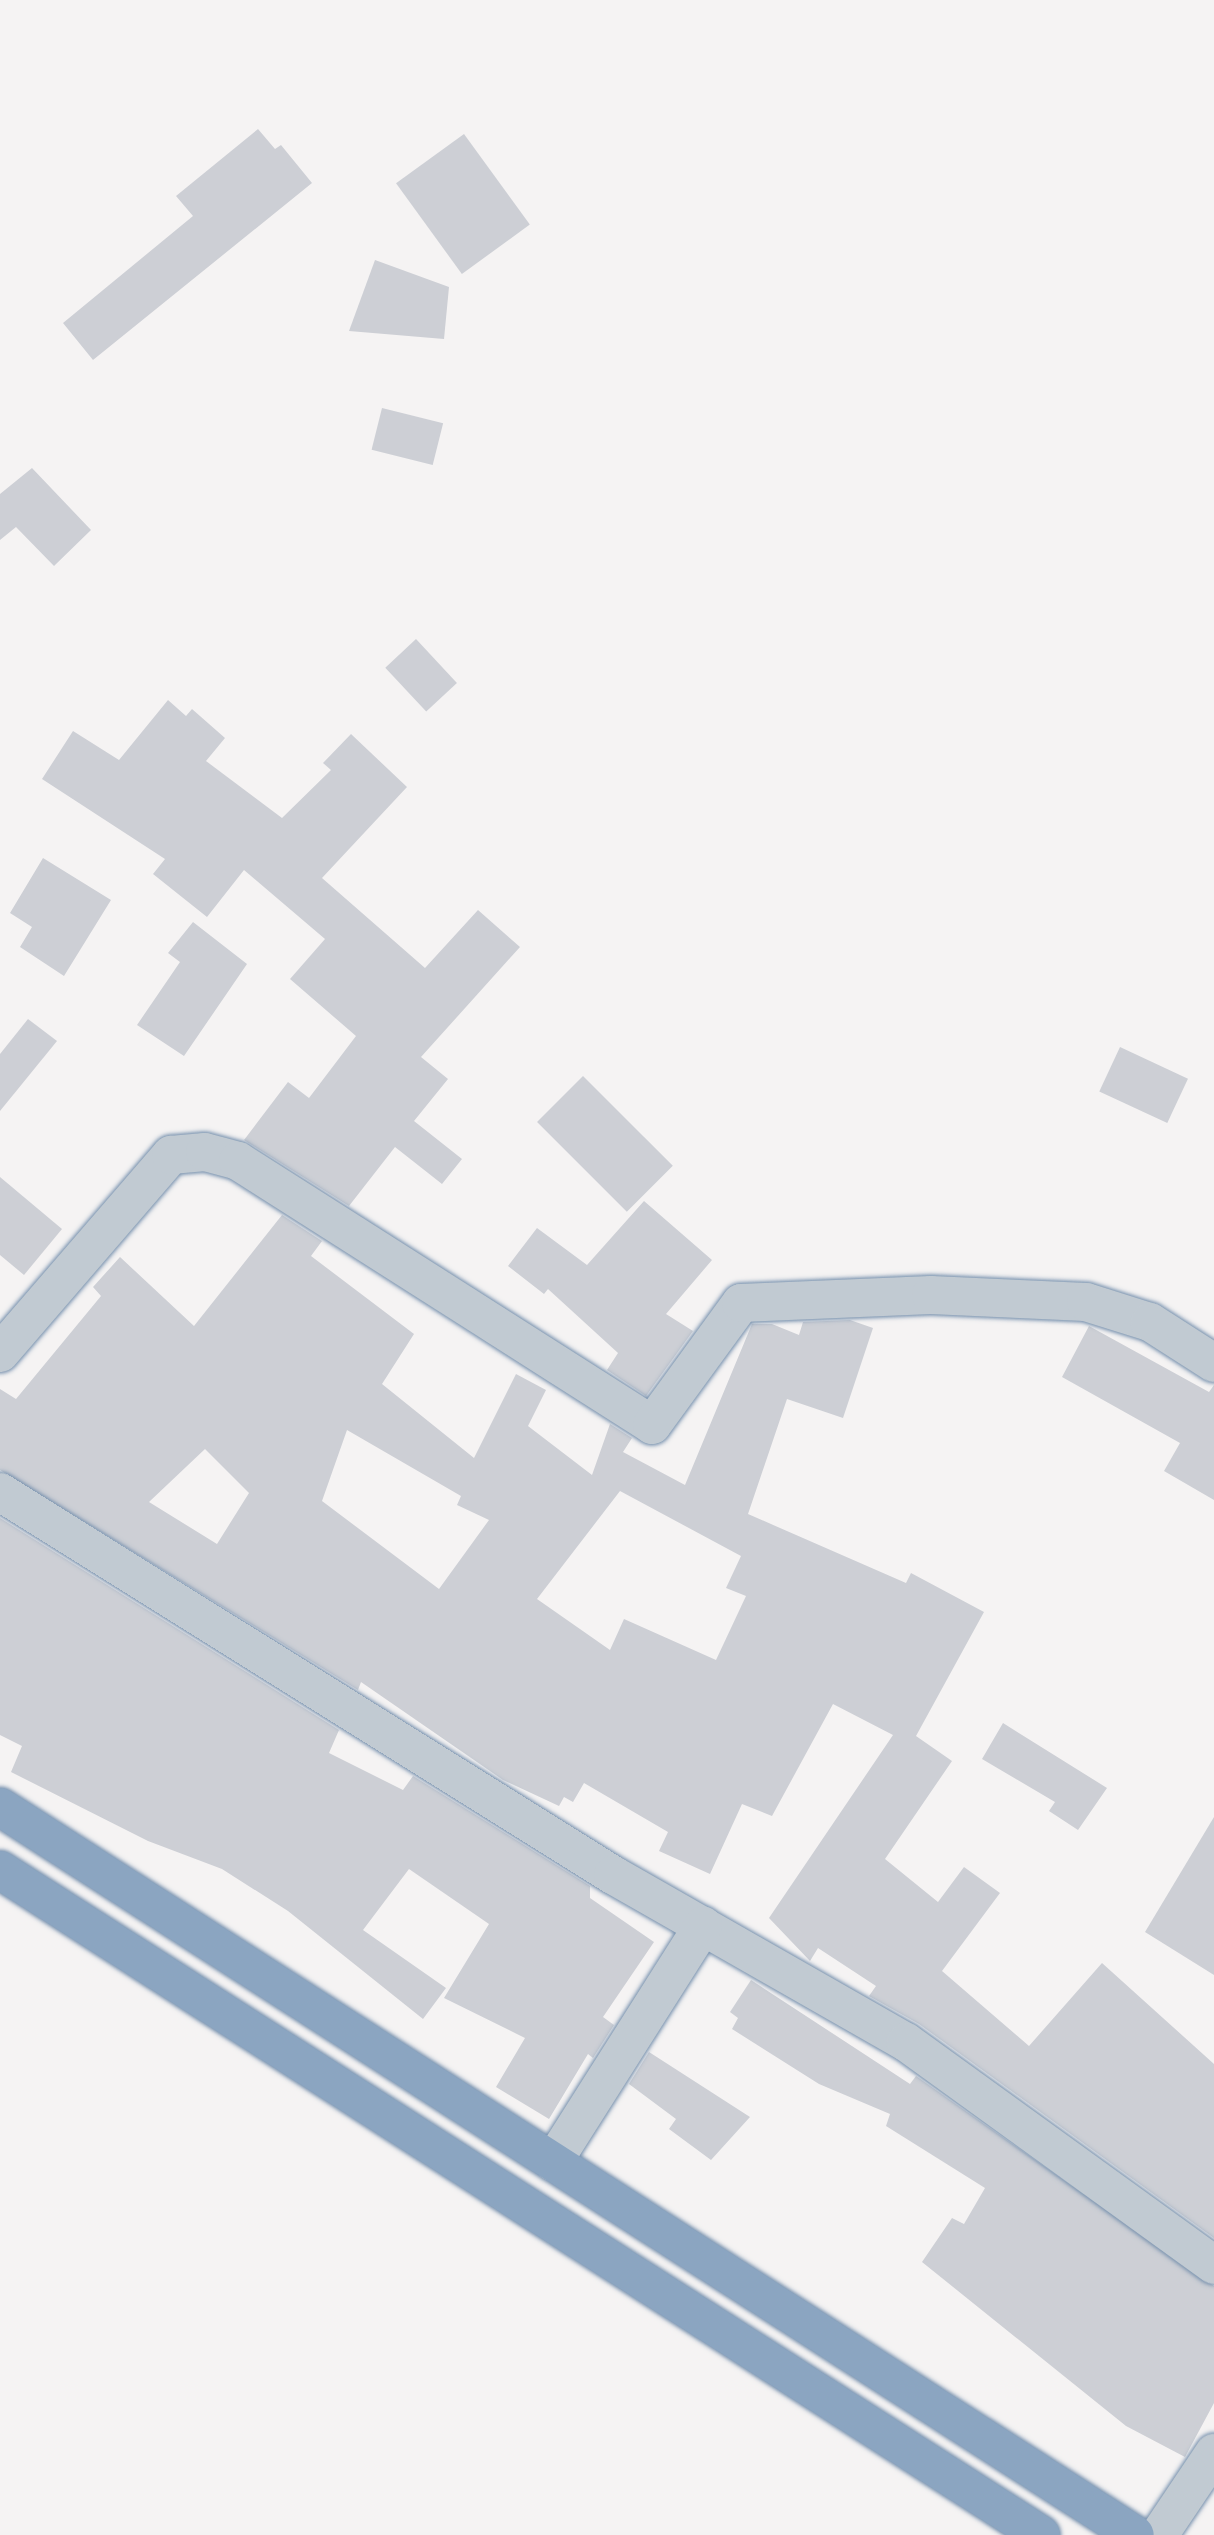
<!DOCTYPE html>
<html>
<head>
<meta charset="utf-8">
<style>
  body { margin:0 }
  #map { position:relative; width:1214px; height:2535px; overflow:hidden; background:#f5f3f3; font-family:"PT Sans",sans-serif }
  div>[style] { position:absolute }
  .building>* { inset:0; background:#cdcfd5; transform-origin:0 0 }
  .roads { filter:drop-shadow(0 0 2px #7690ad) drop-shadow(0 0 2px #7690ad) }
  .minor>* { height:38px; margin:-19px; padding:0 19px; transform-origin:19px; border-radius:19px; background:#c1cad2 }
  .highway>* { height:38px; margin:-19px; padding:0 19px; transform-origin:19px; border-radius:19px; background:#8ba5c1 }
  span { translate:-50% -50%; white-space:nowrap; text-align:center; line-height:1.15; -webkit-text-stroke:6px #fff; paint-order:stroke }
</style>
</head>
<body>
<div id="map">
  <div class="building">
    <i style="clip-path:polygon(258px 129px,275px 149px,281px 145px,312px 183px,93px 360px,63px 323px,193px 216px,176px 196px)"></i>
    <i style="left:464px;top:134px;width:112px;height:84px;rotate:54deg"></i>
    <i style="clip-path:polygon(375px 260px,449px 287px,444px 339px,349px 331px)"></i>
    <i style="left:382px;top:408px;width:63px;height:43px;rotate:14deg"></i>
    <i style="clip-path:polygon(32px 468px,91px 530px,54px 566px,16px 527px,0 540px,0 494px)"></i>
    <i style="left:416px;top:639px;width:60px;height:42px;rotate:47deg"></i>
    <i style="clip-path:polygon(168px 700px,186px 716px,192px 709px,225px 738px,206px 761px,282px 818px,331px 770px,323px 763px,351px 734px,407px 787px,322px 878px,425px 968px,478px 910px,520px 947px,421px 1057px,448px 1079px,414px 1121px,462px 1159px,442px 1184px,395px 1147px,349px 1206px,244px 1140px,288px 1082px,309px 1098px,356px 1036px,290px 979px,325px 939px,244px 870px,207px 917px,153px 874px,165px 859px,42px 779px,73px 731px,119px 760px)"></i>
    <i style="clip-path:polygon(43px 858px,111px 900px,64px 976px,20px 947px,32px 927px,10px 913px)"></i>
    <i style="clip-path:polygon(193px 922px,247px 964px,184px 1056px,137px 1025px,180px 962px,168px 953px)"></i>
    <i style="clip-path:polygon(28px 1019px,57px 1041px,0 1111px,0 1054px)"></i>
    <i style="left:1120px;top:1047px;width:75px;height:49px;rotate:25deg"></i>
    <i style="left:583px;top:1076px;width:127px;height:65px;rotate:45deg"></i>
    <i style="clip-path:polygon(0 1177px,62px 1229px,24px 1275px,0 1255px)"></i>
    <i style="clip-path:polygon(644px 1201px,712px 1260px,666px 1314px,693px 1331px,646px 1396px,607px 1370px,618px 1353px,548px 1289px,544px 1294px,508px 1266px,537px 1228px,587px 1265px)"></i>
    <i style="clip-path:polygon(evenodd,282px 1215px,322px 1241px,311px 1256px,414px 1334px,382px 1384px,474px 1458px,516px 1374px,546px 1390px,528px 1426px,592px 1475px,610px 1424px,632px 1438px,623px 1452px,685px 1485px,752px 1324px,772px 1324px,799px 1335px,803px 1322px,850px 1320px,873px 1328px,843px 1418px,787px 1399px,748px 1514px,906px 1583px,911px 1573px,984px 1612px,916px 1736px,952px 1761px,885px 1859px,938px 1902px,964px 1867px,1000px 1893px,942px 1971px,1029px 2046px,1102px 1963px,1214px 2064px,1214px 2238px,919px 2024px,869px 1996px,876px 1986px,818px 1948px,810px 1961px,769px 1918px,893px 1735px,833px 1704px,772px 1816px,742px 1804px,710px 1874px,659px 1851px,668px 1832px,584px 1783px,573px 1802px,564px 1797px,559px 1806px,503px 1780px,361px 1682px,358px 1690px,0 1470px,0 1389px,16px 1399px,101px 1296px,93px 1287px,120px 1257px,194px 1326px,282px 1215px,347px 1430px,461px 1496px,457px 1505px,489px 1520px,439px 1589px,322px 1501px,347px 1430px,282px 1215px,205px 1449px,249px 1493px,217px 1544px,149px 1502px,205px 1449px,282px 1215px,620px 1491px,741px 1556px,726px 1588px,746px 1596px,716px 1660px,624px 1619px,610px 1650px,537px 1599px,620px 1491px)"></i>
    <i style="clip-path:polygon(1089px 1326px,1209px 1392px,1214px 1385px,1214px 1500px,1164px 1471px,1180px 1443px,1062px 1377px)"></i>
    <i style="clip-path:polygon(0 1518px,339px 1730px,329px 1753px,403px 1790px,413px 1776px,590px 1886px,590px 1898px,654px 1942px,603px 2017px,614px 2025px,593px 2058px,588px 2054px,549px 2119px,496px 2087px,525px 2038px,444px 1998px,489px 1924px,409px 1869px,363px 1930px,446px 1988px,423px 2019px,288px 1911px,222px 1869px,148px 1841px,11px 1772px,22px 1746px,0 1735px)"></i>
    <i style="clip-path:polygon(1003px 1723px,1107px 1788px,1078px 1830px,1049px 1811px,1055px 1802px,982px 1759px)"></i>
    <i style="clip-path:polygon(1214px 1817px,1214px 1975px,1145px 1932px)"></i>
    <i style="clip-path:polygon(751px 1980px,910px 2084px,916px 2076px,1214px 2286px,1214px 2403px,1185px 2457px,1126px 2426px,922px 2262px,952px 2218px,964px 2224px,985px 2188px,886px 2126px,890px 2114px,819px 2084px,732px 2029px,738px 2018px,730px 2012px)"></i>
    <i style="clip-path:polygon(649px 2052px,750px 2117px,711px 2160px,669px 2129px,676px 2119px,629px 2084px)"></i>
  </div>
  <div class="roads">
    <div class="minor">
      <i style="left:0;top:1353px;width:262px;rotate:-49.2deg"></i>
      <i style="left:171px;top:1155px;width:34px;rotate:-5deg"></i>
      <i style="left:205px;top:1152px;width:34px;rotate:15deg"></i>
      <i style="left:238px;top:1161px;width:491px;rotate:32.5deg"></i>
      <i style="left:652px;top:1425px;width:151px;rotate:-53.9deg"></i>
      <i style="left:741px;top:1303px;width:190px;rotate:-2.4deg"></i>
      <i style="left:931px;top:1295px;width:155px;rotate:2.6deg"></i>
      <i style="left:1086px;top:1302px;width:67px;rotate:17.4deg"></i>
      <i style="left:1150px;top:1322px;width:76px;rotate:32.6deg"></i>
      <i style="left:0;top:1492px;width:723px;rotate:32deg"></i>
      <i style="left:613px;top:1875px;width:337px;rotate:29.7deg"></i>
      <i style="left:906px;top:2042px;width:380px;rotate:35.9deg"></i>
      <i style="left:553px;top:2162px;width:280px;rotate:-57.6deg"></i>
      <i style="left:1159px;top:2535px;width:99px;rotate:-56.1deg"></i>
    </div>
    <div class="highway">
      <i style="left:0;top:1807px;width:1348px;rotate:32.68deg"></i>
      <i style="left:0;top:1870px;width:1235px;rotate:32.57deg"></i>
    </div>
  </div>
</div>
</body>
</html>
